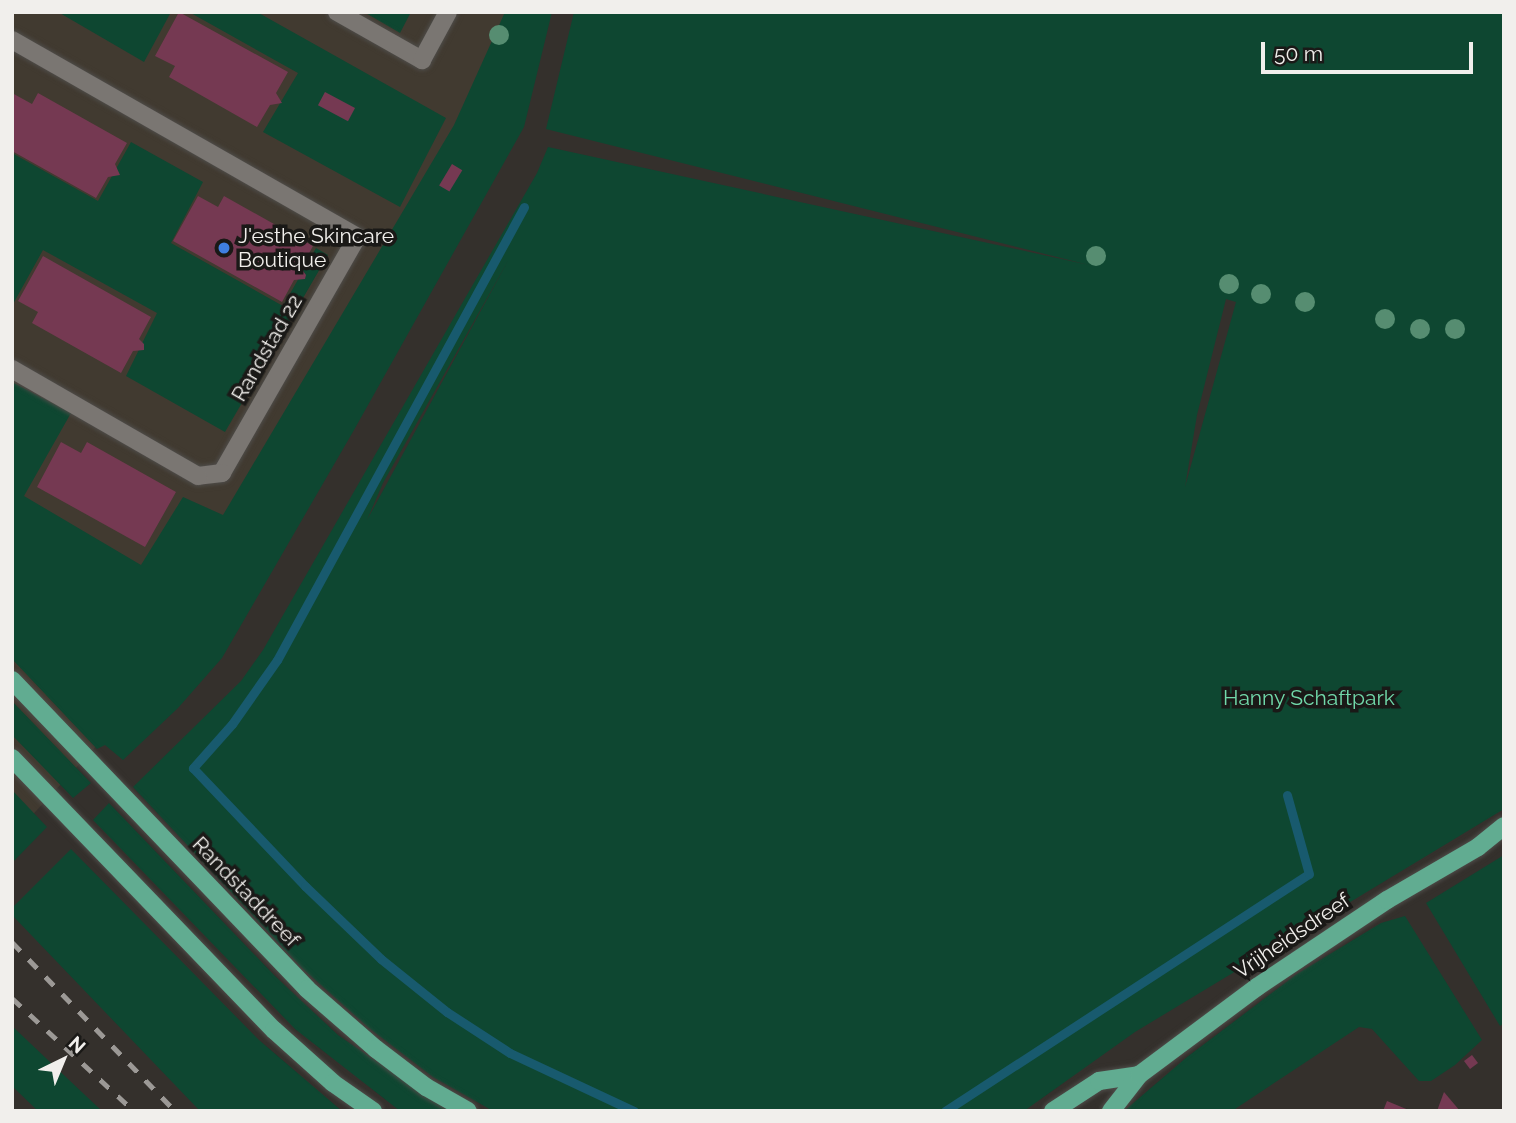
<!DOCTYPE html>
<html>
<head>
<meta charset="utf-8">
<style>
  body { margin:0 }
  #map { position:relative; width:1516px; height:1123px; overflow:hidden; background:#34302c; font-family:Raleway,sans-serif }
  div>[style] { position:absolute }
  .built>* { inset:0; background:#413a30 }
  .green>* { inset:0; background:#0e4731 }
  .stream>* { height:9px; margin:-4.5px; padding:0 4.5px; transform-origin:4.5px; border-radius:4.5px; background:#185a6e }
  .building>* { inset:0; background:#753952; transform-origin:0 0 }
  .roads { filter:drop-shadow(0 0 2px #4e4c49) drop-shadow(0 0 2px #4e4c49) }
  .minor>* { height:18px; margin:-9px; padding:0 9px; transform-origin:9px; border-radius:9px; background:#7a7672 }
  .major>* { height:18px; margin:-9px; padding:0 9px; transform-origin:9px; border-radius:9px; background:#61ac91 }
  .rail>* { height:5px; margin-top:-2.5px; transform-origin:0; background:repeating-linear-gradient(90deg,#9c9996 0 12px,transparent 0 24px) }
  .trees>* { width:20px; height:20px; margin:-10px; border-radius:50%; background:#568d71 }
  .dots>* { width:19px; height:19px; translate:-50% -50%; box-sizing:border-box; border:4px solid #1a1917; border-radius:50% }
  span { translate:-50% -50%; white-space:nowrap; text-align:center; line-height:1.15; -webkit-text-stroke:7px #1a1917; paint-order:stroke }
  .poi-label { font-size:21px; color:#f1efec }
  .left { translate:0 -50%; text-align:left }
  .street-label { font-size:21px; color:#f1efec }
  .park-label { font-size:21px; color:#71d9aa }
  .frame { position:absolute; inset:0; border:14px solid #f1efec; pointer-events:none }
  .north { position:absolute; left:28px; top:1025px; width:70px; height:70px; -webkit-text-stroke:5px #1a1917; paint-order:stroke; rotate:43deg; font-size:19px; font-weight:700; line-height:28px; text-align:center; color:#f1efec }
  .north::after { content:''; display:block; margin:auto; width:24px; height:32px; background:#f1efec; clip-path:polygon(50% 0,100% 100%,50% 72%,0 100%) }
  .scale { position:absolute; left:1261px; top:42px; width:212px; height:32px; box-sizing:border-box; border:4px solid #f1efec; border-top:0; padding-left:9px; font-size:21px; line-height:24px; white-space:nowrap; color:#f1efec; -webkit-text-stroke:5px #1a1917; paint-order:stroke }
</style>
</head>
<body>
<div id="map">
  <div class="built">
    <i style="clip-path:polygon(12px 12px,530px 12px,225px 607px,12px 837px)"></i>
  </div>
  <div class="green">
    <i style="clip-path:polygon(58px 12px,171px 12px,144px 62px)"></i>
    <i style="clip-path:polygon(189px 12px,257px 12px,446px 118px,400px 207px,263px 132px,298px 73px)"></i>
    <i style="clip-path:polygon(364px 12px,411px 12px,400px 33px)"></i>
    <i style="clip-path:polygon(505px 12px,552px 12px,524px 127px,354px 430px,222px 658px,178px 708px,123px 760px,105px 745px,97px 749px,12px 659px,12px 382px,71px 413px,24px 496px,141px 565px,183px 497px,223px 515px,454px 125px)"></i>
    <i style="clip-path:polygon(evenodd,574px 12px,1504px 12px,1504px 809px,1135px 1032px,1024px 1111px,493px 1111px,433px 1077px,369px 1028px,302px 968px,133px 787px,241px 681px,263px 650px,537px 173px,548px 147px,1089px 265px,546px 129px,574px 12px,509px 259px,367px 520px,383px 483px,509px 259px,574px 12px,1226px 299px,1236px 302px,1185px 487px,1197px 415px,1226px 299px)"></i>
    <i style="clip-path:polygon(131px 142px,203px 182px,171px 243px,283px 306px,316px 248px,328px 255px,225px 432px,126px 376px,157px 313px,43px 250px,12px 306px,12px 153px,98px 201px)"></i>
    <i style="clip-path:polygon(12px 701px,91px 783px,73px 798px,12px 735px)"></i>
    <i style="clip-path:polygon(12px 790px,47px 827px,12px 863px)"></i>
    <i style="clip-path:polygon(109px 803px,275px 976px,338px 1035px,448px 1111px,400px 1111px,295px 1029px,93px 820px)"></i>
    <i style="clip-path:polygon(71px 849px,259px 1040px,342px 1111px,200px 1111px,12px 915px,12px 908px)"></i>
    <i style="clip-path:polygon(1504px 855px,1504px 1023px,1500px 1026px,1426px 903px)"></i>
    <i style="clip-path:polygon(1405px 916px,1482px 1040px,1455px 1065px,1431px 1081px,1419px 1081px,1372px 1029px,1359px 1027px,1232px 1111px,1124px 1111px,1187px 1057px,1297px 974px,1381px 923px)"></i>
    <i style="clip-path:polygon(12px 1026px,86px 1096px,102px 1111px,38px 1111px,12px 1086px)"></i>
  </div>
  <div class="stream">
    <i style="left:524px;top:207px;width:516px;rotate:118.6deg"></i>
    <i style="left:277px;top:660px;width:78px;rotate:125.1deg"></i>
    <i style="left:232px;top:724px;width:59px;rotate:131.6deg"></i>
    <i style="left:193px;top:768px;width:163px;rotate:46.5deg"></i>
    <i style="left:305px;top:886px;width:105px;rotate:43.8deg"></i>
    <i style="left:381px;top:959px;width:85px;rotate:38.8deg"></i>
    <i style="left:447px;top:1012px;width:75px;rotate:33.1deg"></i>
    <i style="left:510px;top:1053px;width:137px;rotate:25.1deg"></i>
    <i style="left:945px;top:1111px;width:434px;rotate:-33.1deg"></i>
    <i style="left:1309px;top:874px;width:82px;rotate:-105.6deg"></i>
  </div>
  <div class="building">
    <i style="clip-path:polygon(179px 12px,288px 72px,276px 93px,282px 103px,270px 105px,257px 127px,169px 77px,175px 66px,155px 56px)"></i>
    <i style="left:325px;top:92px;width:34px;height:15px;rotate:28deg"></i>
    <i style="clip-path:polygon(12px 93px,32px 104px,38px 93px,127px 143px,115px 164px,120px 175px,108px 177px,96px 198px,12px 151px)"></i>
    <i style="left:452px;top:164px;width:12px;height:25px;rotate:31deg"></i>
    <i style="clip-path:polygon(198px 196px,218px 207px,224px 196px,313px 246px,301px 268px,306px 275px,305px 279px,294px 280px,282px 302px,173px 241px)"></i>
    <i style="clip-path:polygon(43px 256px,151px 317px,139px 339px,144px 344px,144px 350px,133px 351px,121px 373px,32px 323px,38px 312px,18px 301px)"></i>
    <i style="clip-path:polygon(61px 442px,81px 453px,87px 442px,176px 492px,145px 547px,37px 487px)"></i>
    <i style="left:1472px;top:1055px;width:10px;height:10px;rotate:53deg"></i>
    <i style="clip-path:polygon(1444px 1092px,1460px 1111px,1437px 1111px)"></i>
    <i style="clip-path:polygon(1387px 1101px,1411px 1111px,1383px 1111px)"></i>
  </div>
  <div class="roads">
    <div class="minor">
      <i style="left:337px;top:12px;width:98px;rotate:29.5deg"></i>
      <i style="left:422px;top:60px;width:55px;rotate:-61.6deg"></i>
      <i style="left:12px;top:40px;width:397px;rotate:29.7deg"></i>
      <i style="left:357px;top:237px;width:272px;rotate:119.8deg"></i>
      <i style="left:222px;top:473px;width:24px;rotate:173deg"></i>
      <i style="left:198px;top:476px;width:215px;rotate:-150.1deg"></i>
    </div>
    <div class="major">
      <i style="left:12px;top:680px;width:427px;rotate:46.3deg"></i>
      <i style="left:307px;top:989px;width:91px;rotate:41deg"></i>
      <i style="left:376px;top:1049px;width:63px;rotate:37.2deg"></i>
      <i style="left:426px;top:1087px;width:48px;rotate:29.7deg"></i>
      <i style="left:12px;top:758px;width:378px;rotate:46.1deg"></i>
      <i style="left:274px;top:1030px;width:79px;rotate:41.9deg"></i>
      <i style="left:333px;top:1083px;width:49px;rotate:35deg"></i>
      <i style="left:1053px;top:1111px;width:55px;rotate:-33.1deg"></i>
      <i style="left:1099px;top:1081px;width:40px;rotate:-8.5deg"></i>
      <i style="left:1111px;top:1111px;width:46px;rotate:-52.1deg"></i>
      <i style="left:1139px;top:1075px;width:147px;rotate:-36.7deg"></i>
      <i style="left:1257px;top:987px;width:156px;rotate:-33.8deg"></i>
      <i style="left:1387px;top:900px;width:105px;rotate:-30.2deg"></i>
      <i style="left:1478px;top:847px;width:33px;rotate:-39deg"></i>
    </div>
  </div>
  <div class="rail">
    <i style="left:12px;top:942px;width:235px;rotate:46deg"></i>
    <i style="left:12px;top:998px;width:166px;rotate:42.8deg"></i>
  </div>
  <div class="trees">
    <i style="left:499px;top:35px"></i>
    <i style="left:1096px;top:256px"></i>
    <i style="left:1229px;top:284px"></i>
    <i style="left:1261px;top:294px"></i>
    <i style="left:1305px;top:302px"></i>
    <i style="left:1385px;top:319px"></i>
    <i style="left:1420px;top:329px"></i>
    <i style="left:1455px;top:329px"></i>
  </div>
  <div class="dots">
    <i style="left:224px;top:248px;background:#3f7fe0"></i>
  </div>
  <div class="poi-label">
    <span class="left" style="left:238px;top:248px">J'esthe Skincare<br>Boutique</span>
  </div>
  <div class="street-label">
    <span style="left:267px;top:348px;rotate:-60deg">Randstad 22</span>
    <span style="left:246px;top:892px;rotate:46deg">Randstaddreef</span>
    <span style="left:1292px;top:936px;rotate:-34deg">Vrijheidsdreef</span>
  </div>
  <div class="park-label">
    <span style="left:1309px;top:698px">Hanny Schaftpark</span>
  </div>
  <div class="frame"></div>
  <div class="north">N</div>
  <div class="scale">50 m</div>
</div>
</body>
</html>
